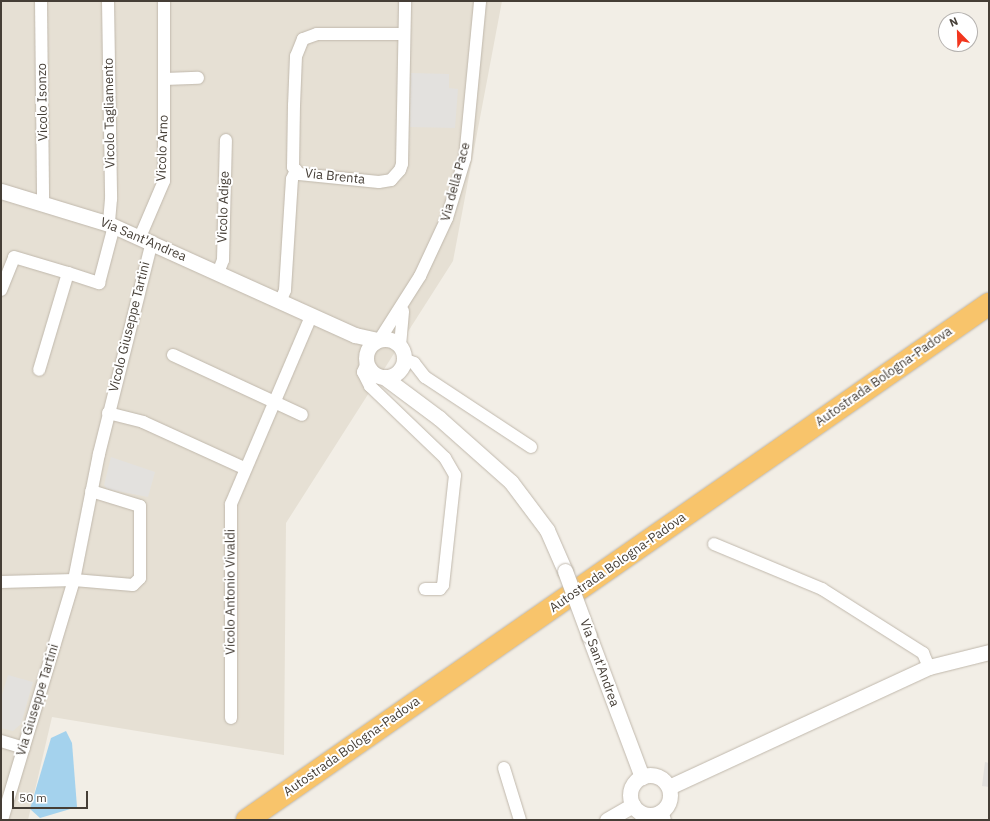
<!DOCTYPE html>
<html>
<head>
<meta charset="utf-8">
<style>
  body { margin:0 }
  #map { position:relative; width:990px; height:821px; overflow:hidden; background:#f2eee6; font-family:"IBM Plex Sans",sans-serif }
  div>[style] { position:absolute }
  .residential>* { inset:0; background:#e6e0d4 }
  .parking>* { inset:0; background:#e3e1de }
  .water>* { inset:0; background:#a4d2ed }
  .roads { filter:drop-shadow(0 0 1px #c0b8ac) drop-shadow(0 0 1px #c0b8ac) }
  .minor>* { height:12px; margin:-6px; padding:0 6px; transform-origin:6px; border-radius:6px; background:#fff }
  .tertiary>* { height:15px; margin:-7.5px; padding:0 7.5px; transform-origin:7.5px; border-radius:7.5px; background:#fff }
  .tertiary>.ring { margin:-7.5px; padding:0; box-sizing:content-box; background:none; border:15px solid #fff; border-radius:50% }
  .motorway>* { height:22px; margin:-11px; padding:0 11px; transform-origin:11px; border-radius:11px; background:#f8c46b }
  .bridges { filter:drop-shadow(0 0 1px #c0b8ac) drop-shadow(0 0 1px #c0b8ac) }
  .tertiary-bridge>* { height:15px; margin:-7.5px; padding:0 7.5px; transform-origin:7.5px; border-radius:7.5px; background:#fff }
  span { translate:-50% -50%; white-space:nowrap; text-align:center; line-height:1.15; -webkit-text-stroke:4px #fff; paint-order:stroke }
  .street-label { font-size:13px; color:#453e36 }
  .frame { position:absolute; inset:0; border:2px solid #453e36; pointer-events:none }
  .north { position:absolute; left:938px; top:12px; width:40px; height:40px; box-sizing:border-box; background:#fff; border:1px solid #b5b2af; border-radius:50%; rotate:337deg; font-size:11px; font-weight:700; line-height:16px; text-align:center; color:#453e36 }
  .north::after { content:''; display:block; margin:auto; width:14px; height:18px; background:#f2361e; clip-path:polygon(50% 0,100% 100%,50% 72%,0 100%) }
  .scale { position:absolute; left:12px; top:791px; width:76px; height:18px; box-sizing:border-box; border:2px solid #453e36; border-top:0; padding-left:5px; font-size:12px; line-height:14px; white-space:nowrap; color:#453e36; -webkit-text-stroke:3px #fff; paint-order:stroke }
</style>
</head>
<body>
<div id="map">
  <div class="residential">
    <i style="clip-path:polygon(1px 1px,502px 1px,453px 261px,286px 523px,284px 755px,52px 717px,28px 820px,1px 820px)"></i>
  </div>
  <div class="parking">
    <i style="clip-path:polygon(411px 73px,449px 74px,449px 88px,458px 89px,455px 128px,410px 127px)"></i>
    <i style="clip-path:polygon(111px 457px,155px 472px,148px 497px,107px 489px,104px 485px)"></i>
    <i style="clip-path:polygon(8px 675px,33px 682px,21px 724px,13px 731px,1px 728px,1px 698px)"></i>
    <i style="clip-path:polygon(985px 762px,989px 763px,989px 787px,982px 786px)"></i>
  </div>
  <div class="water">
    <i style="clip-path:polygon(66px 731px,72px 743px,77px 807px,40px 818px,30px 809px,51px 738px)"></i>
  </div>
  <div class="roads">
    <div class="minor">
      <i style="left:41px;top:1px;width:203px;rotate:89.4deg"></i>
      <i style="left:108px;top:1px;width:198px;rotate:89.1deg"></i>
      <i style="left:111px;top:199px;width:25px;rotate:95deg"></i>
      <i style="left:404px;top:34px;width:87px;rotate:180deg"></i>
      <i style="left:317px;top:34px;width:15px;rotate:160deg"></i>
      <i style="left:303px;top:39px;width:18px;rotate:112deg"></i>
      <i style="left:296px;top:56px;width:49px;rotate:92.3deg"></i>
      <i style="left:294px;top:105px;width:62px;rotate:90.9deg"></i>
      <i style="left:293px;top:167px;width:9px;rotate:49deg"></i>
      <i style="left:299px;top:174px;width:80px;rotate:5.7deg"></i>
      <i style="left:379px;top:182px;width:12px;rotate:-9deg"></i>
      <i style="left:391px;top:180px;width:13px;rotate:-48deg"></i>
      <i style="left:400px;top:170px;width:6px;rotate:-72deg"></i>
      <i style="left:402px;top:164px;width:163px;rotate:-88.9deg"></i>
      <i style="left:165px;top:79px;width:33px;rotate:-2deg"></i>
      <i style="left:140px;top:237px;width:61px;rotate:-66.8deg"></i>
      <i style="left:164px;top:181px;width:180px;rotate:-90deg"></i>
      <i style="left:68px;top:273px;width:33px;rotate:18deg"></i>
      <i style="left:99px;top:283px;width:59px;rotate:-75.3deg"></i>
      <i style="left:218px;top:273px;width:14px;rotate:-69deg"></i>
      <i style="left:223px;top:260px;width:120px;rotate:-88.6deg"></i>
      <i style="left:1px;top:290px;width:35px;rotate:-68deg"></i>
      <i style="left:14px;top:257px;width:56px;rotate:16.5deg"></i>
      <i style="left:68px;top:273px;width:101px;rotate:106.6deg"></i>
      <i style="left:280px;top:302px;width:13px;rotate:-67deg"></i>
      <i style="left:285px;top:290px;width:111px;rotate:-86.4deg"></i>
      <i style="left:292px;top:179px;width:10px;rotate:-66deg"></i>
      <i style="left:380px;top:339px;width:75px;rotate:-57.6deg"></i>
      <i style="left:420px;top:276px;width:64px;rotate:-65deg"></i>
      <i style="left:447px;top:218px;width:63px;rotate:-73.3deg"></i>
      <i style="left:465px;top:158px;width:158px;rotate:-84.5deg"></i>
      <i style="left:400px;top:346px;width:35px;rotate:-85deg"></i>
      <i style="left:173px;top:355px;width:142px;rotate:24.9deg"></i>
      <i style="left:404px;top:359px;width:11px;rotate:22deg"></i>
      <i style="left:414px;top:363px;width:18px;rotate:52deg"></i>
      <i style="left:425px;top:377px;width:127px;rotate:33.4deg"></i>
      <i style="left:367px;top:363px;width:10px;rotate:114deg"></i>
      <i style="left:363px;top:372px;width:16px;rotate:63deg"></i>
      <i style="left:370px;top:386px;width:104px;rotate:43.8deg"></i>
      <i style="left:445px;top:458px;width:20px;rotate:60deg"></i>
      <i style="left:455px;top:475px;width:111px;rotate:96.2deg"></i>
      <i style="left:443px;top:585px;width:5px;rotate:127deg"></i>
      <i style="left:440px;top:589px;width:15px;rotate:180deg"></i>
      <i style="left:108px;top:413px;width:36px;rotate:14deg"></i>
      <i style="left:143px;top:422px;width:111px;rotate:24.5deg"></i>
      <i style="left:714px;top:544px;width:117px;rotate:22.6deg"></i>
      <i style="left:822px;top:589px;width:120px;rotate:32.4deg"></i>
      <i style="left:923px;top:653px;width:15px;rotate:67deg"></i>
      <i style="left:1px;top:582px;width:73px;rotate:-1.6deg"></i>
      <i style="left:74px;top:580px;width:59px;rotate:4.8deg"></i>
      <i style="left:133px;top:585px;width:10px;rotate:-45deg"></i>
      <i style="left:140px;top:578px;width:72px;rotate:-90deg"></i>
      <i style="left:140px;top:506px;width:51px;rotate:-163deg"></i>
      <i style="left:231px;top:718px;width:214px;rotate:-90deg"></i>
      <i style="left:231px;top:504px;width:204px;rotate:-66.9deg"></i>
      <i style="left:1px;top:741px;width:24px;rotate:17deg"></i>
      <i style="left:504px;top:768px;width:54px;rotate:72.9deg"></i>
      <i style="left:662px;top:811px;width:9px;rotate:72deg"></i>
      <i style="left:2px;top:820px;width:251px;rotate:-73.3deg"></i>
      <i style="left:74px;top:580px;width:128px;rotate:-78.8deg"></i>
      <i style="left:99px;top:454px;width:219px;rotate:-76deg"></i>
    </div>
    <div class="tertiary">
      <i style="left:1px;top:191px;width:113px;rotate:17deg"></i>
      <i style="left:109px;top:224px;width:270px;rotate:24.3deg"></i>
      <i style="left:355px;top:335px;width:23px;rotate:13deg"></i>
      <i class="ring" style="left:366px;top:339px;width:23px;height:23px"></i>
      <i style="left:384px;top:377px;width:69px;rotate:36.7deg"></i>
      <i style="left:439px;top:418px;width:96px;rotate:41.6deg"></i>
      <i style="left:511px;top:482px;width:60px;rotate:53.1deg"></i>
      <i style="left:547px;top:530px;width:45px;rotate:66.3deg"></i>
      <i style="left:589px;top:636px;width:151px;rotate:69.4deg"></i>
      <i class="ring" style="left:630px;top:775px;width:25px;height:25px"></i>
      <i style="left:669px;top:787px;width:286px;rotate:-24.8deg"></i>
      <i style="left:929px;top:667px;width:62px;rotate:-14deg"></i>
      <i style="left:607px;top:820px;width:30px;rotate:-30deg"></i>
    </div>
    <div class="motorway">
      <i style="left:247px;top:820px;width:904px;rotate:-34.82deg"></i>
    </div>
  </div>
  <div class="bridges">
    <div class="tertiary-bridge">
      <i style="left:565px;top:571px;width:69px;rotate:69.7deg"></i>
    </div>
  </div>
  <div class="street-label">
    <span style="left:43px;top:102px;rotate:-91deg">Vicolo Isonzo</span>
    <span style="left:110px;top:113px;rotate:-91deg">Vicolo Tagliamento</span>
    <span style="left:163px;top:148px;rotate:-88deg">Vicolo Arno</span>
    <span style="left:335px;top:177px;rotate:6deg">Via Brenta</span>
    <span style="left:456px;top:182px;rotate:-75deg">Via della Pace</span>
    <span style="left:224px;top:207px;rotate:-88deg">Vicolo Adige</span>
    <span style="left:143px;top:240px;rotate:23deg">Via Sant'Andrea</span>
    <span style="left:130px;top:327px;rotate:-76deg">Vicolo Giuseppe Tartini</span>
    <span style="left:884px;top:377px;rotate:-35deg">Autostrada Bologna-Padova</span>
    <span style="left:618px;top:563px;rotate:-35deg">Autostrada Bologna-Padova</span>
    <span style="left:231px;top:592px;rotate:-90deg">Vicolo Antonio Vivaldi</span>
    <span style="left:599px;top:663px;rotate:70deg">Via Sant'Andrea</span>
    <span style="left:38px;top:700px;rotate:-73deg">Via Giuseppe Tartini</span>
    <span style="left:352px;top:747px;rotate:-35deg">Autostrada Bologna-Padova</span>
  </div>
  <div class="frame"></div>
  <div class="north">N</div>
  <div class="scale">50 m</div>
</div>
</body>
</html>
